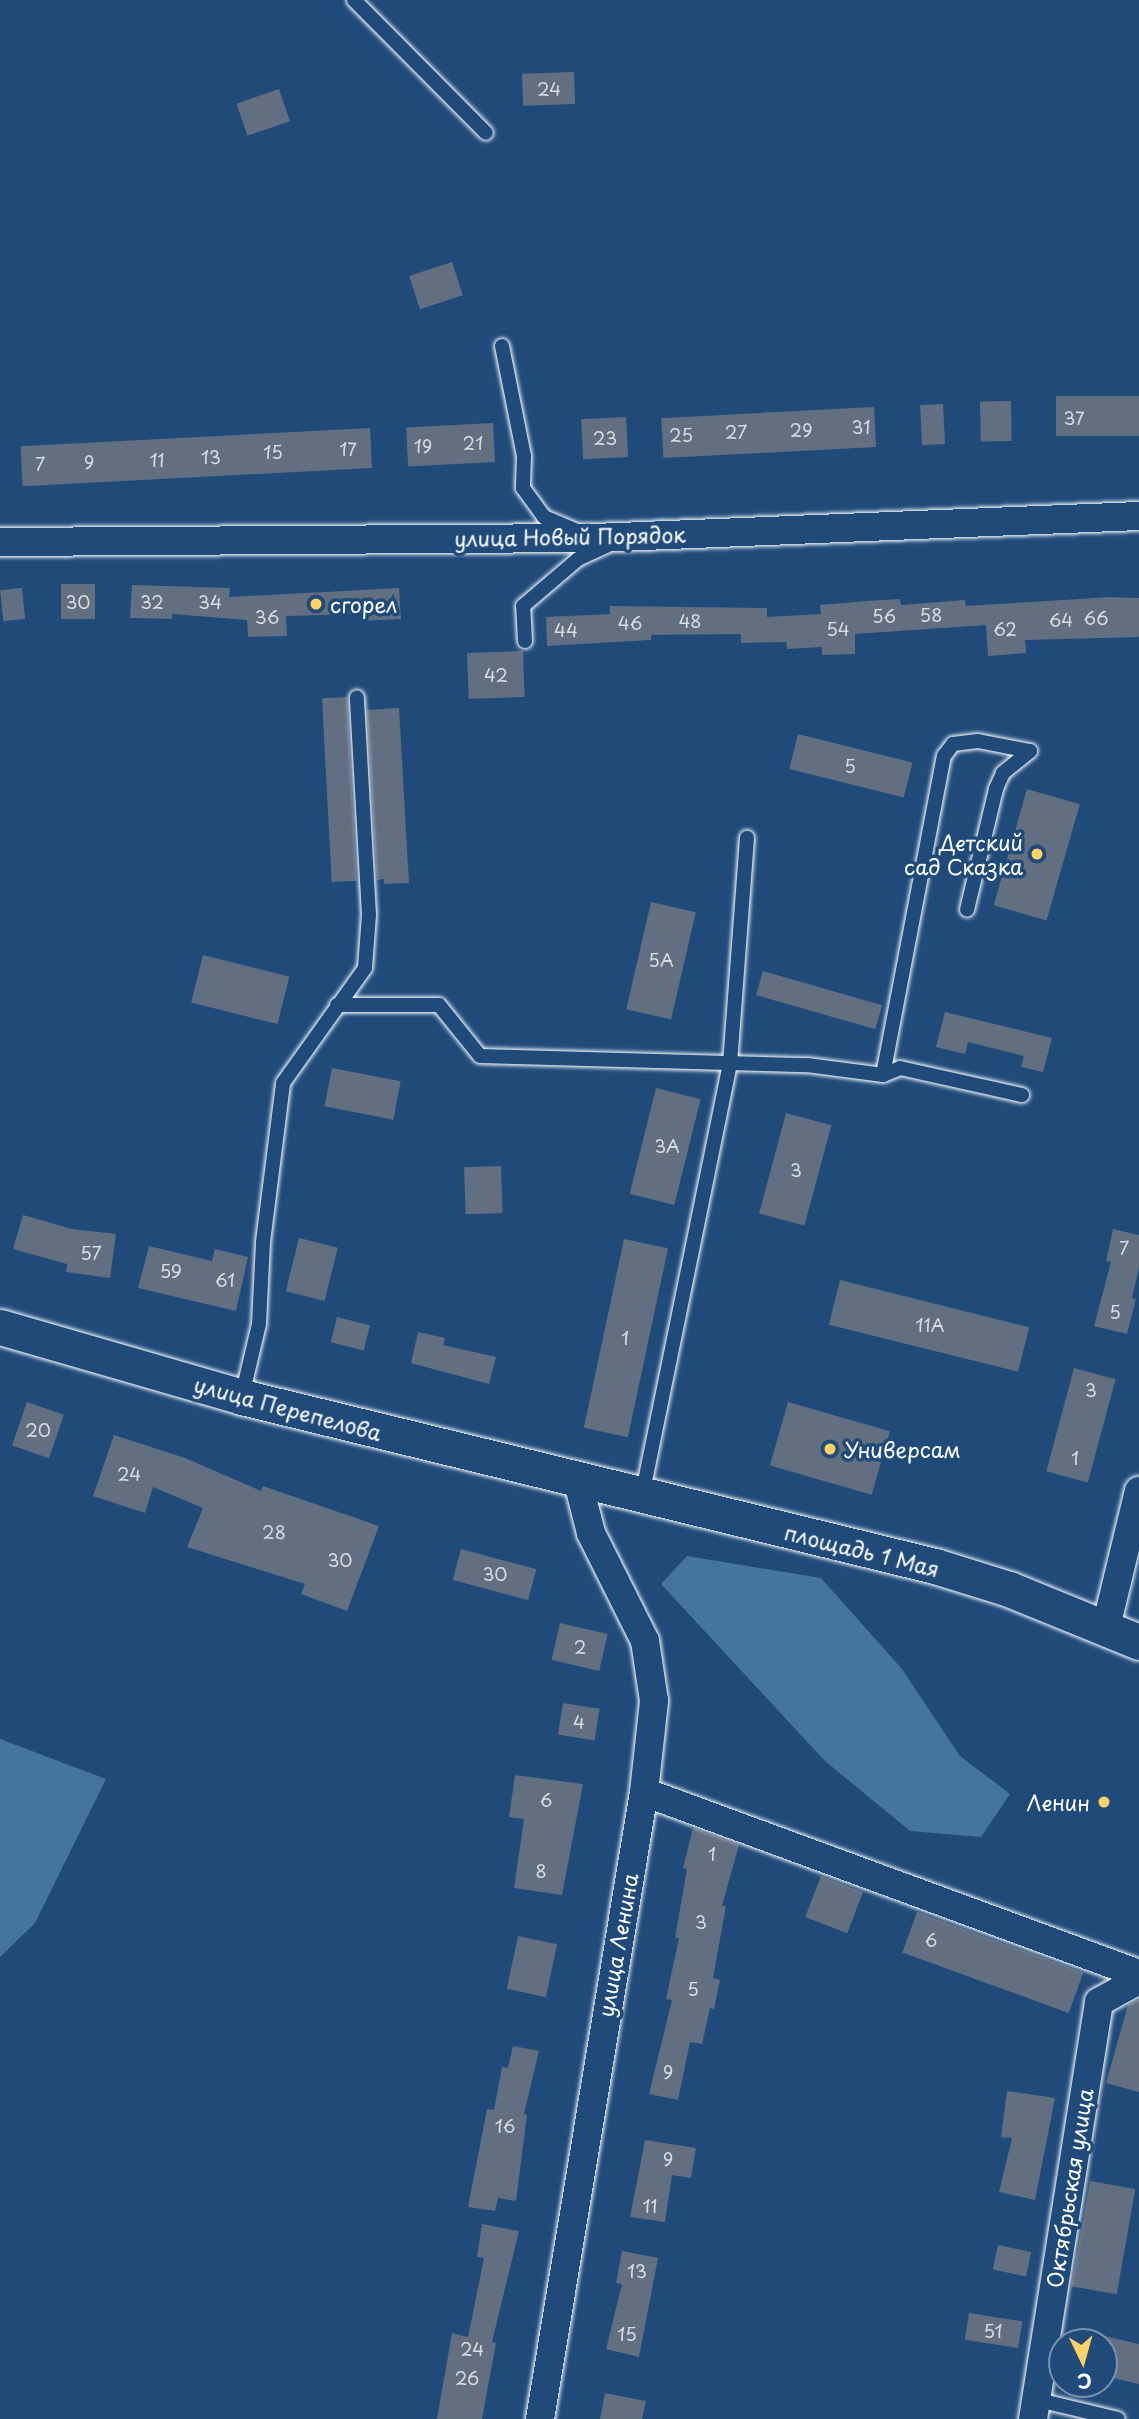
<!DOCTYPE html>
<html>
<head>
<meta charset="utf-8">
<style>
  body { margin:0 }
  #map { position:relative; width:1139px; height:2419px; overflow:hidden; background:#1f4a7a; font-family:"Playpen Sans",sans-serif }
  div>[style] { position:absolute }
  .water>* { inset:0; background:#4674a2 }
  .building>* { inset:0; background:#626f81; transform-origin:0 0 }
  .roads { filter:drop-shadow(0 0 2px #fff) drop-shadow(0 0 2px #fff) }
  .service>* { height:14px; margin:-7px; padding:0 7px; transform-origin:7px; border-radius:7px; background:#1f4a7a }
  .minor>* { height:28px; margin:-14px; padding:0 14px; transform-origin:14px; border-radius:14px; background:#1f4a7a }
  .tertiary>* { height:35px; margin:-17.5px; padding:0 17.5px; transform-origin:17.5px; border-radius:17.5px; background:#1f4a7a }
  .dots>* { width:19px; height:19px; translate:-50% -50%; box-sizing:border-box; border:4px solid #1f4a7a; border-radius:50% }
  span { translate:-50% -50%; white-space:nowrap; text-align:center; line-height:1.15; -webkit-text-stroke:7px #1f4a7a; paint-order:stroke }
  .number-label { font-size:18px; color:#d8dbe0 }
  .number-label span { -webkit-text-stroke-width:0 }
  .street-label { font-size:21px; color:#fff }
  .poi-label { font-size:21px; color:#fff }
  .left { translate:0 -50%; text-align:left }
  .right { translate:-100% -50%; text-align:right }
  .north { position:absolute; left:1048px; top:2328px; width:70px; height:70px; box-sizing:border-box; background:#1f4a7a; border:2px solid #7992af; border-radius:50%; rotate:175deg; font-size:19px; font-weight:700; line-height:28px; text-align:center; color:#fff }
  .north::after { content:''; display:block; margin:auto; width:24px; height:32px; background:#ffd166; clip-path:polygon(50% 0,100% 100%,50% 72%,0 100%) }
</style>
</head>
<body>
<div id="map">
  <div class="water">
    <i style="clip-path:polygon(687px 1556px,821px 1578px,902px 1669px,960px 1756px,1010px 1794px,981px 1837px,910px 1831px,825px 1761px,661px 1584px)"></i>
    <i style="clip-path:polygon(0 1739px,106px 1779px,35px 1923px,0 1957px)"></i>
  </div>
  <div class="building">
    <i style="left:574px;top:72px;width:32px;height:52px;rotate:88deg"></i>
    <i style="left:279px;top:89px;width:34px;height:45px;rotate:71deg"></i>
    <i style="left:452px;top:262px;width:35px;height:45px;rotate:72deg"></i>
    <i style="left:1139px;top:396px;width:40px;height:83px;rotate:90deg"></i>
    <i style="left:1011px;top:401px;width:40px;height:31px;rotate:89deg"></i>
    <i style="left:943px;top:404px;width:40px;height:23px;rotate:87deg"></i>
    <i style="left:874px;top:407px;width:40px;height:213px;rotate:87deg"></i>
    <i style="left:626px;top:417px;width:40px;height:45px;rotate:87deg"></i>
    <i style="left:493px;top:423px;width:39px;height:87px;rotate:87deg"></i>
    <i style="left:370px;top:428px;width:40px;height:350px;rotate:87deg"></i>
    <i style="left:95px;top:584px;width:35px;height:34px;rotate:90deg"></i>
    <i style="clip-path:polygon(132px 585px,230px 588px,229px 597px,399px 588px,401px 619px,361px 621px,361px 614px,286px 616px,287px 636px,248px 637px,247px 620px,172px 614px,172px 619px,130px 618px)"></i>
    <i style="left:22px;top:588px;width:31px;height:22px;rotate:84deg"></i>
    <i style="clip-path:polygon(1110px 597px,1139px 598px,1139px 637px,1025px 640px,1026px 653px,988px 656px,986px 625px,855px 634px,855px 654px,822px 655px,822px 647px,787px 649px,786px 642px,741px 643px,741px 634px,651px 635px,651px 640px,547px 646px,546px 617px,610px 614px,610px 606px,767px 608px,767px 617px,821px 614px,820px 605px,867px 601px,900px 599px,901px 605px,965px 600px,966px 606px)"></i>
    <i style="left:523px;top:651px;width:46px;height:56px;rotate:88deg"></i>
    <i style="left:347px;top:697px;width:184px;height:25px;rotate:87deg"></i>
    <i style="clip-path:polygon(399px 708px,409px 883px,384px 884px,384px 879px,377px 880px,367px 710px)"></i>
    <i style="left:798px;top:734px;width:118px;height:36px;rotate:14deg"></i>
    <i style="left:1027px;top:789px;width:55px;height:121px;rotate:16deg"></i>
    <i style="left:651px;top:902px;width:46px;height:110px;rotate:13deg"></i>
    <i style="left:203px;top:955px;width:89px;height:49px;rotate:14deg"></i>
    <i style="left:763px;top:971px;width:124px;height:25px;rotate:16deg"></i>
    <i style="clip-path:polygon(945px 1012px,1052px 1038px,1043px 1072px,1021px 1067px,1024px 1056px,968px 1042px,965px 1054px,936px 1047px)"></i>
    <i style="left:332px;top:1068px;width:70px;height:39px;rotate:11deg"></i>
    <i style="left:656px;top:1088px;width:46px;height:109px;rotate:14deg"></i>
    <i style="left:786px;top:1113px;width:47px;height:104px;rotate:15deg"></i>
    <i style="left:501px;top:1166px;width:47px;height:37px;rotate:88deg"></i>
    <i style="clip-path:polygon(23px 1215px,72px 1229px,116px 1234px,110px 1278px,66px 1272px,67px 1264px,13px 1249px)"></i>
    <i style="clip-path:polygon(1113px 1229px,1139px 1235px,1139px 1268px,1132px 1298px,1136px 1299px,1127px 1334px,1094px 1326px,1111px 1262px,1106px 1261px)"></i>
    <i style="left:299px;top:1238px;width:40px;height:55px;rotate:14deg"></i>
    <i style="left:624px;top:1239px;width:45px;height:193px;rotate:12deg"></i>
    <i style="clip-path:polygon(149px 1246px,212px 1261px,215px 1249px,248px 1257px,236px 1311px,138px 1288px)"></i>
    <i style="left:840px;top:1280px;width:195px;height:46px;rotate:14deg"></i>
    <i style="left:337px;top:1317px;width:34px;height:26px;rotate:14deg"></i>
    <i style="clip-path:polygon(418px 1332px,445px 1338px,443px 1345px,496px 1357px,489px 1384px,411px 1363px)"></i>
    <i style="left:1074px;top:1368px;width:43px;height:107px;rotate:15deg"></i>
    <i style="left:27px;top:1402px;width:39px;height:46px;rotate:19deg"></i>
    <i style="left:788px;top:1402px;width:106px;height:66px;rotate:16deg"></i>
    <i style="clip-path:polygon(114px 1435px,185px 1458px,261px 1491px,263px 1486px,379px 1526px,347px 1611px,301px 1594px,305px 1584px,187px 1547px,203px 1508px,153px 1487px,145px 1513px,93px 1496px)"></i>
    <i style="left:461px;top:1549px;width:78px;height:32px;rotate:15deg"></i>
    <i style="left:560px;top:1623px;width:49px;height:38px;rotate:13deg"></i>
    <i style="left:563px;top:1703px;width:37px;height:32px;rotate:9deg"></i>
    <i style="clip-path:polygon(515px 1775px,583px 1784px,562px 1895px,514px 1888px,524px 1819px,509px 1817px)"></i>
    <i style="clip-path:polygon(693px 1828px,739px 1845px,722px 1906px,726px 1906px,713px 1978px,720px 1980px,714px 2009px,710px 2008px,702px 2044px,690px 2042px,678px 2100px,649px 2094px,672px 2000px,666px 1999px,679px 1938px,675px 1938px,687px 1869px,683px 1868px)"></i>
    <i style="left:821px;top:1876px;width:45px;height:44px;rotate:21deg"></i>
    <i style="left:917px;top:1912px;width:177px;height:43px;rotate:20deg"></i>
    <i style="left:518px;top:1936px;width:40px;height:54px;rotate:12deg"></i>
    <i style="clip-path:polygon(1139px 1999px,1139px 2092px,1106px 2083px,1128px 2005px)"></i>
    <i style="clip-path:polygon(513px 2046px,539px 2051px,524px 2114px,527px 2115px,516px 2201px,498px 2198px,495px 2211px,468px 2207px,487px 2109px,494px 2110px,502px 2067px,508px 2068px)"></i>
    <i style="clip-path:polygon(1007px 2091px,1055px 2098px,1035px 2200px,999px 2192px,1012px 2138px,1001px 2137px)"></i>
    <i style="clip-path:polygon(645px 2140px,696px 2148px,691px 2178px,672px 2175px,665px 2222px,630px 2217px)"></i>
    <i style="left:1090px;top:2181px;width:46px;height:107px;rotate:10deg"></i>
    <i style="clip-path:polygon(482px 2224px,519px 2231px,492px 2342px,496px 2343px,482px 2419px,437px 2419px,452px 2333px,468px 2337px,484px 2258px,477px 2257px)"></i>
    <i style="left:998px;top:2245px;width:34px;height:25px;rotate:12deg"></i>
    <i style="clip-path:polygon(622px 2251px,658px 2258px,639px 2357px,606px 2349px,622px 2284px,616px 2283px)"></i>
    <i style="left:969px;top:2313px;width:54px;height:27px;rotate:9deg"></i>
    <i style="clip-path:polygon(1104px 2336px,1139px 2344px,1139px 2384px,1104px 2376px)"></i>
    <i style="clip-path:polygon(605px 2393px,646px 2401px,642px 2419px,600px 2419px)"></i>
  </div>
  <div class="roads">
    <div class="service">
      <i style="left:354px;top:0;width:187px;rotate:45.2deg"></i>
      <i style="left:502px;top:346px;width:112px;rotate:78.7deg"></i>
      <i style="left:524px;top:456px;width:32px;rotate:92deg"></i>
      <i style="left:523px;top:488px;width:36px;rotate:54deg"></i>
      <i style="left:544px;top:517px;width:36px;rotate:23deg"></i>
      <i style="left:525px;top:641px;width:35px;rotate:-93deg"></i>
      <i style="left:523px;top:606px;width:72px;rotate:-40.5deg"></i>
      <i style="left:578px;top:559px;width:33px;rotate:-25deg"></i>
      <i style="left:337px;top:1005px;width:102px"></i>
      <i style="left:439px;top:1005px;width:65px;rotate:51.2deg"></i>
      <i style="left:480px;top:1056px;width:327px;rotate:1.6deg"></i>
      <i style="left:807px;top:1065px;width:77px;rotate:7.5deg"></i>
      <i style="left:883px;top:1075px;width:18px;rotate:-22deg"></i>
      <i style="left:900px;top:1068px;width:125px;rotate:12.5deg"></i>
      <i style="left:883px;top:1075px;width:325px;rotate:-79.2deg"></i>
      <i style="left:944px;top:756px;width:15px;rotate:-53deg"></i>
      <i style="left:953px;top:744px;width:25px;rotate:-7deg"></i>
      <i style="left:978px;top:741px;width:53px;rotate:10.9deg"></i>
      <i style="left:1030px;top:751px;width:35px;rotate:141deg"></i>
      <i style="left:1003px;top:773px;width:17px;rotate:114deg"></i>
      <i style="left:996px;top:789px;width:124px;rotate:103.5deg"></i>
      <i style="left:242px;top:1396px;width:74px;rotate:-76.7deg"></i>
      <i style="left:259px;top:1324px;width:82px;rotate:-87.2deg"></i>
      <i style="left:263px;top:1242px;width:160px;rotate:-82.8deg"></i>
      <i style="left:283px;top:1083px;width:141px;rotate:-54.5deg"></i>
      <i style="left:365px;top:968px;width:53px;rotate:-85.7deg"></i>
      <i style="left:369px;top:915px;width:218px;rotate:-93.2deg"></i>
      <i style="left:642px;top:1496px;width:441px;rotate:-78.5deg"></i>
      <i style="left:730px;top:1064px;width:227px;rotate:-85.7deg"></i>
      <i style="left:1034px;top:2399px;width:86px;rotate:13.4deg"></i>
    </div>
    <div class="minor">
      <i style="left:0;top:542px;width:594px;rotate:-0.39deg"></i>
      <i style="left:594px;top:538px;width:545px;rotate:-2.31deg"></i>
      <i style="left:1106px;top:1627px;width:140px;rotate:-76.4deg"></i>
      <i style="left:644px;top:1792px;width:527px;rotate:20.19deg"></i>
      <i style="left:540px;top:2419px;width:636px;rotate:-80.58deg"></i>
      <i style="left:644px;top:1792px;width:92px;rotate:-83.7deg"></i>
      <i style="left:654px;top:1701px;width:61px;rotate:-98.5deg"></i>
      <i style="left:645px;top:1641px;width:121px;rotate:-116.6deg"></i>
      <i style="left:591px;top:1533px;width:53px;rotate:-104.3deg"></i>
      <i style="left:1033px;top:2419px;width:422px;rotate:-81deg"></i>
      <i style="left:1099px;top:2002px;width:46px;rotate:-28.8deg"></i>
    </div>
    <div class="tertiary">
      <i style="left:0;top:1327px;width:252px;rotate:16.1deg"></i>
      <i style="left:242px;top:1397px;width:713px;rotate:13.71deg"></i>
      <i style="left:935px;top:1566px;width:77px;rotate:17.3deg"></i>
      <i style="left:1009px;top:1589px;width:140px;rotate:22.2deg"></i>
    </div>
  </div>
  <div class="dots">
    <i style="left:316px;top:604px;background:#ffd166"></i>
    <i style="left:1037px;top:854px;background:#ffd166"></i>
    <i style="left:830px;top:1449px;background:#ffd166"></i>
    <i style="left:1104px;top:1802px;background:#ffd166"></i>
  </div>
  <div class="number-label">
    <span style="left:549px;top:89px">24</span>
    <span style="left:1074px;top:418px">37</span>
    <span style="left:861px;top:427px">31</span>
    <span style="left:801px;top:430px">29</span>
    <span style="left:736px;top:432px">27</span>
    <span style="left:681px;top:435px">25</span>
    <span style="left:605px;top:438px">23</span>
    <span style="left:473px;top:443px">21</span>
    <span style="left:423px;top:446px">19</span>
    <span style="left:348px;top:449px">17</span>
    <span style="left:273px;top:452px">15</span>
    <span style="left:211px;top:457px">13</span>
    <span style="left:157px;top:460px">11</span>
    <span style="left:89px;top:462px">9</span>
    <span style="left:40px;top:464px">7</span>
    <span style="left:78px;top:602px">30</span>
    <span style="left:152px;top:602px">32</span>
    <span style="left:210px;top:602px">34</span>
    <span style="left:931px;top:615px">58</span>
    <span style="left:884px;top:616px">56</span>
    <span style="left:267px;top:617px">36</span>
    <span style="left:1096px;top:618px">66</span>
    <span style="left:1061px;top:620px">64</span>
    <span style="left:690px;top:621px">48</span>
    <span style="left:630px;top:623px">46</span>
    <span style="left:838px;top:629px">54</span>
    <span style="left:1005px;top:629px">62</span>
    <span style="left:566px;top:630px">44</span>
    <span style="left:496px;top:675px">42</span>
    <span style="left:850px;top:766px">5</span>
    <span style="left:661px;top:960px">5А</span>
    <span style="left:667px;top:1146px">3А</span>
    <span style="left:796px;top:1170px">3</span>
    <span style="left:1124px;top:1248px">7</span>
    <span style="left:91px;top:1253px">57</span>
    <span style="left:171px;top:1271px">59</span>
    <span style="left:225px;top:1280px">61</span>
    <span style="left:1115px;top:1312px">5</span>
    <span style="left:930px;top:1325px">11А</span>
    <span style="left:625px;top:1338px">1</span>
    <span style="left:1091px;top:1390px">3</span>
    <span style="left:38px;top:1430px">20</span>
    <span style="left:1075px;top:1458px">1</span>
    <span style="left:129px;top:1474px">24</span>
    <span style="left:274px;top:1532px">28</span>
    <span style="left:340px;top:1560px">30</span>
    <span style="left:495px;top:1574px">30</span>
    <span style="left:580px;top:1647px">2</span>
    <span style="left:579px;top:1722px">4</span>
    <span style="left:546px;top:1800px">6</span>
    <span style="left:712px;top:1854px">1</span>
    <span style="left:541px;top:1871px">8</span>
    <span style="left:701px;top:1922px">3</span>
    <span style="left:931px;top:1940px">6</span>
    <span style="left:693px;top:1989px">5</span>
    <span style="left:668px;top:2072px">9</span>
    <span style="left:505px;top:2126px">16</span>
    <span style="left:668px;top:2159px">9</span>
    <span style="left:650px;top:2206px">11</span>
    <span style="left:637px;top:2271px">13</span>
    <span style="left:993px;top:2331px">51</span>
    <span style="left:627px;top:2334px">15</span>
    <span style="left:472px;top:2349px">24</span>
    <span style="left:467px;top:2378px">26</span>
  </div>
  <div class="street-label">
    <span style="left:570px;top:536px;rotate:-1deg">улица Новый Порядок</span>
    <span style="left:288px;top:1408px;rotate:15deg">улица Перепелова</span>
    <span style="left:862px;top:1550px;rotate:14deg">площадь 1 Мая</span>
    <span style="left:617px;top:1945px;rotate:-80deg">улица Ленина</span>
    <span style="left:1069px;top:2188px;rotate:-81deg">Октябрьская улица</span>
  </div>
  <div class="poi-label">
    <span class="left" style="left:330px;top:604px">сгорел</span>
    <span class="right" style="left:1023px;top:854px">Детский<br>сад Сказка</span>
    <span class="left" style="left:844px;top:1449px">Универсам</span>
    <span class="right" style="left:1090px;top:1802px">Ленин</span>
  </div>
  <div class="north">С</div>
</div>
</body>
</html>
